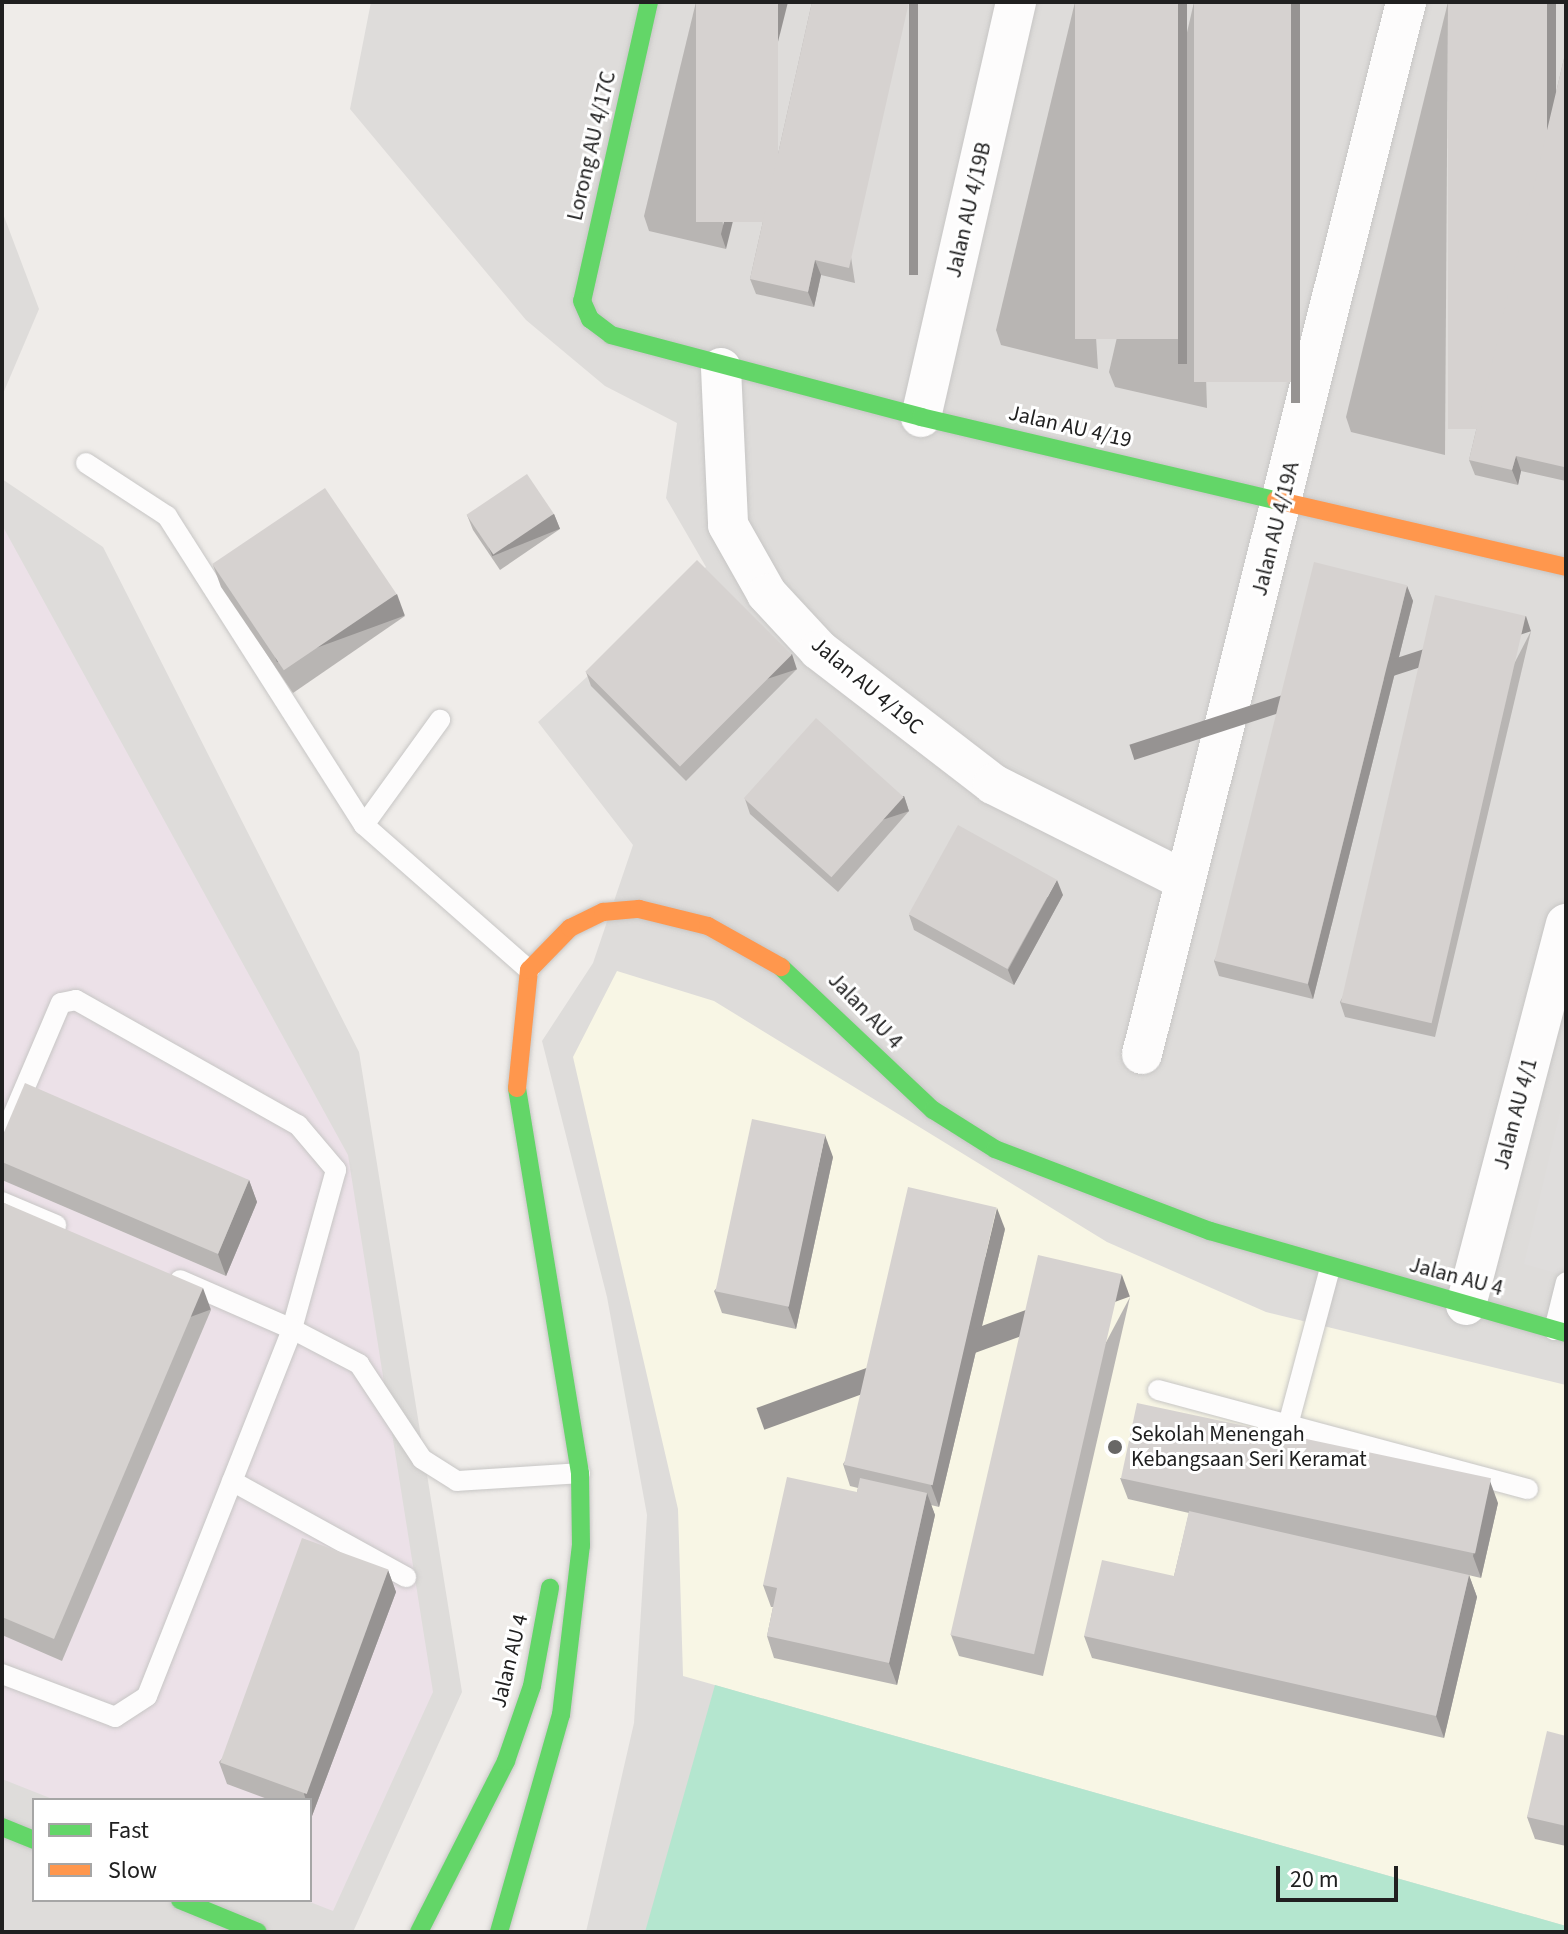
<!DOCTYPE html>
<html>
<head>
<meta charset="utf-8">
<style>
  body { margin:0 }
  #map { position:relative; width:1568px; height:1934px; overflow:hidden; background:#efece9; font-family:"Source Sans 3",sans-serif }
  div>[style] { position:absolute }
  .residential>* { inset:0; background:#dedcda }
  .industrial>* { inset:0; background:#ece1e8 }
  .education>* { inset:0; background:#f8f6e5 }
  .pitch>* { inset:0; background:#b4e6cf }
  .parking>* { inset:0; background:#dfdddc }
  .roads { filter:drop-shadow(0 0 2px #c7c6c5) drop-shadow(0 0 2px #c7c6c5) }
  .lane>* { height:20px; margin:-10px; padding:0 10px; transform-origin:10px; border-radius:10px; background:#fdfcfc }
  .street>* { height:40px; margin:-20px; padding:0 20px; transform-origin:20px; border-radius:20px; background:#fdfcfc }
  .fast>* { height:18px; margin:-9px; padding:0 9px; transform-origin:9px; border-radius:9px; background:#63d668 }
  .slow>* { height:18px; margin:-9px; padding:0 9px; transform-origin:9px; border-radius:9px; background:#ff974d }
  .wall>* { inset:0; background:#b8b5b3 }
  .shaded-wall>* { inset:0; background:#969392; transform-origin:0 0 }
  .building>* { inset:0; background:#d6d2d0; transform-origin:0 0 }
  .dots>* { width:22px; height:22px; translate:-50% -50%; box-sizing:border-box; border:4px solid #fff; border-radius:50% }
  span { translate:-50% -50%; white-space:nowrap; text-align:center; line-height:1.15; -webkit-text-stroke:6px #fff; paint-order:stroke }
  .street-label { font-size:22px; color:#202020 }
  .poi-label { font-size:22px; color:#202020 }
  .left { translate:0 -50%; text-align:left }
  .frame { position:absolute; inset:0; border:4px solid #202020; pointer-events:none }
  .legend { position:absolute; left:32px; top:1798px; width:280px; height:104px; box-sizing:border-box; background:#fff; border:2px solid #a6a6a6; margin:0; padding:10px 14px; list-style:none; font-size:24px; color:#202020 }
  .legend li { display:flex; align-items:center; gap:16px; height:40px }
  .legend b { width:40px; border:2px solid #a6a6a6 }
  .scale { position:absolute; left:1276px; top:1866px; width:122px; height:36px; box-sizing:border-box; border:4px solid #202020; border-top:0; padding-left:10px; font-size:24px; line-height:28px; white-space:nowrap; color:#202020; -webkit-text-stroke:6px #fff; paint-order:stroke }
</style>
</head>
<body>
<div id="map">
  <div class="residential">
    <i style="clip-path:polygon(371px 2px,1566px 2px,1566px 1932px,586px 1932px,634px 1723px,647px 1515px,607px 1297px,542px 1041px,593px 963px,633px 845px,538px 722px,706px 567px,666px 498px,677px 423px,605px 386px,526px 320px,350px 109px)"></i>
    <i style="clip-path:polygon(2px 211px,39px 309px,2px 396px)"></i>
    <i style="clip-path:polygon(evenodd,2px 479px,103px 547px,359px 1052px,462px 1692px,353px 1932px,2px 1932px,2px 479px,34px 1800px,310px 1800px,310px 1900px,34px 1900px,34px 1800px)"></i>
  </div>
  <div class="industrial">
    <i style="clip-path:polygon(2px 525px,348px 1155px,433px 1692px,333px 1911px,305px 1900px,310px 1800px,55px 1800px,2px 1779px)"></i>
  </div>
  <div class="education">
    <i style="clip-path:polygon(617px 971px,714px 1001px,1107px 1242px,1266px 1312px,1566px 1385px,1566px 1926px,683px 1676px,678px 1509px,573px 1057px)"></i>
  </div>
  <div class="pitch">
    <i style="clip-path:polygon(715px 1685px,1566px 1926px,1566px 1932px,645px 1932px)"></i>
  </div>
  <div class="parking">
    <i style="clip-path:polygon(1566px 1087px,1566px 1276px,1524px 1264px)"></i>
  </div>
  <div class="roads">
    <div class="lane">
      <i style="left:86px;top:463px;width:97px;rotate:33.2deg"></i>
      <i style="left:167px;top:516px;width:366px;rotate:57.5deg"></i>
      <i style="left:364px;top:825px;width:220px;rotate:41.3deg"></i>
      <i style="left:364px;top:825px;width:130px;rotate:-54.1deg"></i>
      <i style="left:2px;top:1141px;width:150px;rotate:-66.9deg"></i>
      <i style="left:61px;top:1003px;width:15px;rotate:-11deg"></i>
      <i style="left:76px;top:1000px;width:255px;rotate:29.4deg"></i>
      <i style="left:298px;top:1125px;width:59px;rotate:49.8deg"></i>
      <i style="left:336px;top:1170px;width:165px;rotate:105.5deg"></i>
      <i style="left:292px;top:1329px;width:76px;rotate:27.6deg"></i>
      <i style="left:359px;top:1364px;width:114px;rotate:56.4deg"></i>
      <i style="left:422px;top:1459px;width:41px;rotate:32.2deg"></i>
      <i style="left:457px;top:1481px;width:123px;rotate:-3.7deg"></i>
      <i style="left:2px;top:1202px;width:59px;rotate:23.1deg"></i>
      <i style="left:1554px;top:1330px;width:49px;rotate:-76deg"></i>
      <i style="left:1158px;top:1390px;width:383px;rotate:15deg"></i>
      <i style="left:1288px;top:1425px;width:163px;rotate:-75deg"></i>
      <i style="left:232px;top:1481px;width:199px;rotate:28.9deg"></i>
      <i style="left:2px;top:1674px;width:121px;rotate:20.8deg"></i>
      <i style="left:115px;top:1717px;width:38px;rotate:-33deg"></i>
      <i style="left:147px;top:1696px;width:395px;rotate:-68.4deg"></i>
      <i style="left:292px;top:1329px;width:122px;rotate:-156.4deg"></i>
    </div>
    <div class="street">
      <i style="left:721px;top:368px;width:157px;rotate:87.4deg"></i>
      <i style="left:728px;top:525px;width:79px;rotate:60.5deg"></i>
      <i style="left:767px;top:594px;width:76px;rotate:47.1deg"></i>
      <i style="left:819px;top:650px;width:220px;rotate:37.6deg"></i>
      <i style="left:993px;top:784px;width:214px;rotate:26.7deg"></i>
      <i style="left:921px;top:417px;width:426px;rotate:-77.1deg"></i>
      <i style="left:1142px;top:1054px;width:1085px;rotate:-75.91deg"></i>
      <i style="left:1466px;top:1305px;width:394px;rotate:-75.3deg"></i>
    </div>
    <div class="fast">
      <i style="left:649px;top:2px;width:306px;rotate:102.6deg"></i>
      <i style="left:582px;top:301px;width:20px;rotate:66deg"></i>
      <i style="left:590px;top:319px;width:26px;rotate:37deg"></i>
      <i style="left:611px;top:335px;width:321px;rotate:14.8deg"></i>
      <i style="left:921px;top:417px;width:365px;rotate:13.2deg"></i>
      <i style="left:781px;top:967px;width:209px;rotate:43.3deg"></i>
      <i style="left:933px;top:1110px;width:73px;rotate:32.2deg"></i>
      <i style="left:995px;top:1149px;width:230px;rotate:20.9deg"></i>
      <i style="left:1210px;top:1231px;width:370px;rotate:16deg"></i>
      <i style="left:2px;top:1827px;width:35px;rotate:22deg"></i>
      <i style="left:180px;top:1900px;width:84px;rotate:22.3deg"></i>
      <i style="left:419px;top:1932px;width:192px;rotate:-63deg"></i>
      <i style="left:506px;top:1761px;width:79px;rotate:-70.9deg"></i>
      <i style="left:532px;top:1686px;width:100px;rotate:-79.6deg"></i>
      <i style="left:499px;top:1932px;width:226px;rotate:-74.1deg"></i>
      <i style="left:561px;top:1715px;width:170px;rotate:-83.3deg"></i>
      <i style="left:581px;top:1546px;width:73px;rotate:-90.8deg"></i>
      <i style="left:580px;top:1473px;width:390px;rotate:-99.3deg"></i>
    </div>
    <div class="slow">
      <i style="left:1276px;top:500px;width:298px;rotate:13deg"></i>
      <i style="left:517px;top:1088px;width:119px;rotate:-84.2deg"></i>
      <i style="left:529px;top:970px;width:59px;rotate:-45.7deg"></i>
      <i style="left:570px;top:928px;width:37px;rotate:-26deg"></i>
      <i style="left:603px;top:912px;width:36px;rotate:-5deg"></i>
      <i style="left:639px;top:909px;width:71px;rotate:13.8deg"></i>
      <i style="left:708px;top:926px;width:84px;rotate:29.3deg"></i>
    </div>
  </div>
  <div class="wall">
    <i style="clip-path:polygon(696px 2px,726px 249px,649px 231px,644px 216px)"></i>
    <i style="clip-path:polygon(812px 2px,855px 283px,821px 275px,814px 307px,756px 294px,750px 279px)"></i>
    <i style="clip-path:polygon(1075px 2px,1098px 369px,1001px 345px,996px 330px)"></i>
    <i style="clip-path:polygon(1194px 2px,1207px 408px,1115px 387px,1109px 372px)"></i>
    <i style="clip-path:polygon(1448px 2px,1445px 455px,1351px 432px,1346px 417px)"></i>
    <i style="clip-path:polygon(1566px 50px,1566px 481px,1521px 471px,1518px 485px,1475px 475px,1469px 460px)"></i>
    <i style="clip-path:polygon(554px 514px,560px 529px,500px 570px,473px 530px,467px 515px)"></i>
    <i style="clip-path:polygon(213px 565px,405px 616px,293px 693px,221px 587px)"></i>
    <i style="clip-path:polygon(1407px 586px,1413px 601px,1313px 999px,1219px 976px,1214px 961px)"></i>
    <i style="clip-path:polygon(1531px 631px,1435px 1037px,1345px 1017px,1340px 1002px)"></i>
    <i style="clip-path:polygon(797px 669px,686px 781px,591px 686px,586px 672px)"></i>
    <i style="clip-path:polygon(904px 796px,909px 811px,838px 892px,750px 814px,745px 799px)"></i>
    <i style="clip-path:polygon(1063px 895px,1014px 985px,914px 930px,909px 915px)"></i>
    <i style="clip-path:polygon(2px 1137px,249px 1180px,257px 1202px,226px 1276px,2px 1180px)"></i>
    <i style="clip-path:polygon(833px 1157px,796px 1329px,722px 1313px,714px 1291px)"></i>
    <i style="clip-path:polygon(2px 1202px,211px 1310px,62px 1661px,2px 1635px)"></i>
    <i style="clip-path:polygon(1005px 1229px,939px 1507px,931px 1505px,935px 1515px,897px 1685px,774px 1658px,767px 1636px,773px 1607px,771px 1607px,763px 1585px,857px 1492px,858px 1488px,850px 1486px,843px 1464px)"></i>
    <i style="clip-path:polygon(1130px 1297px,1043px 1676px,959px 1656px,951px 1635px)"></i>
    <i style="clip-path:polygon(1120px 1478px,1498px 1503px,1481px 1578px,1426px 1565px,1469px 1575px,1477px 1597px,1444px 1738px,1092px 1658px,1084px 1636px,1174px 1576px,1189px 1513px,1128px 1499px)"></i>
    <i style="clip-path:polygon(388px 1570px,396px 1592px,312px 1816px,310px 1815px,310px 1800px,270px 1800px,227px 1784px,219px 1762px)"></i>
    <i style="clip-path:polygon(1566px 1736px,1566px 1846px,1535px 1839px,1527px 1817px)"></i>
  </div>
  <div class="shaded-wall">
    <i style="clip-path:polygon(778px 2px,788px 2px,726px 249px,721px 234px)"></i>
    <i style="left:909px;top:2px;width:9px;height:273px"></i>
    <i style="left:1178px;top:2px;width:9px;height:362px"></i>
    <i style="left:1291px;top:2px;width:9px;height:401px"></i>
    <i style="left:1547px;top:2px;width:9px;height:451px"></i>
    <i style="clip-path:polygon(815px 260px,821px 275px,814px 307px,808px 292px)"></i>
    <i style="clip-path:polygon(1516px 456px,1521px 471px,1518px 485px,1512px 470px)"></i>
    <i style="left:554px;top:514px;width:16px;height:73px;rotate:68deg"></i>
    <i style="clip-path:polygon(1407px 586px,1413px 601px,1313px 999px,1308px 984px)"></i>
    <i style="left:397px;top:594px;width:23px;height:136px;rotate:70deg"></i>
    <i style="left:1526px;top:616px;width:16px;height:417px;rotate:72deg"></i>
    <i style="left:792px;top:654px;width:16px;height:158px;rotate:72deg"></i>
    <i style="left:904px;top:796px;width:16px;height:108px;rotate:72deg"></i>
    <i style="clip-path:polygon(1057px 880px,1063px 895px,1014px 985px,1008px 970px)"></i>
    <i style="clip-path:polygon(825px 1135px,833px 1157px,796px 1329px,788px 1307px)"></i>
    <i style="clip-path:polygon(249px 1180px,257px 1202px,226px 1276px,218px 1254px)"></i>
    <i style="clip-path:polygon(997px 1208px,1005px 1229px,939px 1507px,931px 1485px)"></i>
    <i style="left:1122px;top:1275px;width:23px;height:389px;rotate:70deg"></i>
    <i style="left:203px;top:1288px;width:23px;height:381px;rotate:70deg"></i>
    <i style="clip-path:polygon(1490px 1481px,1498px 1503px,1481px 1578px,1473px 1556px)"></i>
    <i style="clip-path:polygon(927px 1493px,935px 1515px,897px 1685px,889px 1663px)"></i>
    <i style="clip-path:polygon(388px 1570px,396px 1592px,312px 1816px,310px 1810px,310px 1800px,306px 1800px,304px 1794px)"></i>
    <i style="clip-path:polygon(1469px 1575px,1477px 1597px,1444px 1738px,1436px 1716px)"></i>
  </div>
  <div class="building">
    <i style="left:696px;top:2px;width:82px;height:220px"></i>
    <i style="clip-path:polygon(812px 2px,909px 2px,849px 268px,815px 260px,808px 292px,750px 279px)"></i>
    <i style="left:1075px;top:2px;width:103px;height:337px"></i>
    <i style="left:1194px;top:2px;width:97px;height:380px"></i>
    <i style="left:1448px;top:2px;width:99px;height:427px"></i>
    <i style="clip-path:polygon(1566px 50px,1566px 460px,1564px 467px,1516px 456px,1512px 470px,1469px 460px)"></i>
    <i style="left:527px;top:474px;width:48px;height:73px;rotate:56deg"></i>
    <i style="left:325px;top:488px;width:128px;height:136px;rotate:56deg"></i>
    <i style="left:697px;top:560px;width:134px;height:158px;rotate:45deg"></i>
    <i style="left:1314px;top:562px;width:96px;height:411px;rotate:14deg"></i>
    <i style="left:1435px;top:595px;width:93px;height:418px;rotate:13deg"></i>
    <i style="left:816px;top:718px;width:118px;height:108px;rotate:42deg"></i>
    <i style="left:958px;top:825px;width:113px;height:102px;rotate:29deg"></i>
    <i style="clip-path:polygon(25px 1083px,249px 1180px,218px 1254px,2px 1162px,2px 1137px)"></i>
    <i style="left:752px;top:1119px;width:75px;height:176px;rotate:12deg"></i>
    <i style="left:908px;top:1187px;width:91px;height:285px;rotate:13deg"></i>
    <i style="clip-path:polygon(2px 1202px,203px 1288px,54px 1639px,2px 1617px)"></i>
    <i style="left:1038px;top:1255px;width:86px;height:390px;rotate:13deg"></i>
    <i style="left:1137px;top:1403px;width:362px;height:77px;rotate:12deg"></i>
    <i style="clip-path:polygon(787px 1477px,857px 1492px,860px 1478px,927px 1493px,889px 1663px,767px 1636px,777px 1588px,763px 1585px)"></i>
    <i style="clip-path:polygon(1189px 1511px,1469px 1575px,1436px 1716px,1084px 1636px,1102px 1560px,1174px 1576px)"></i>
    <i style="left:302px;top:1538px;width:92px;height:239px;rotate:20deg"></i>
    <i style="clip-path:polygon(1547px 1731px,1566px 1736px,1566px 1826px,1527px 1817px)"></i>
  </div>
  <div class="dots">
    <i style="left:1115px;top:1447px;background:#686766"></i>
  </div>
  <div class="street-label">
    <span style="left:592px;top:146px;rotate:-77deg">Lorong AU 4/17C</span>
    <span style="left:969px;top:210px;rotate:-77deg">Jalan AU 4/19B</span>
    <span style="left:1070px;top:427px;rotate:13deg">Jalan AU 4/19</span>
    <span style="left:1276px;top:529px;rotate:-76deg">Jalan AU 4/19A</span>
    <span style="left:867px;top:686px;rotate:40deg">Jalan AU 4/19C</span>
    <span style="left:865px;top:1011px;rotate:46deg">Jalan AU 4</span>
    <span style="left:1516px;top:1114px;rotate:-75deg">Jalan AU 4/1</span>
    <span style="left:1456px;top:1277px;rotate:15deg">Jalan AU 4</span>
    <span style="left:510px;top:1661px;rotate:-76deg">Jalan AU 4</span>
  </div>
  <div class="poi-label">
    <span class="left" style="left:1131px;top:1447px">Sekolah Menengah<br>Kebangsaan Seri Keramat</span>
  </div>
  <div class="frame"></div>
  <ul class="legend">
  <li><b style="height:10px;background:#63d668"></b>Fast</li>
  <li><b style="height:10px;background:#ff974d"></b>Slow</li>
  </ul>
  <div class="scale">20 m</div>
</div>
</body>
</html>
